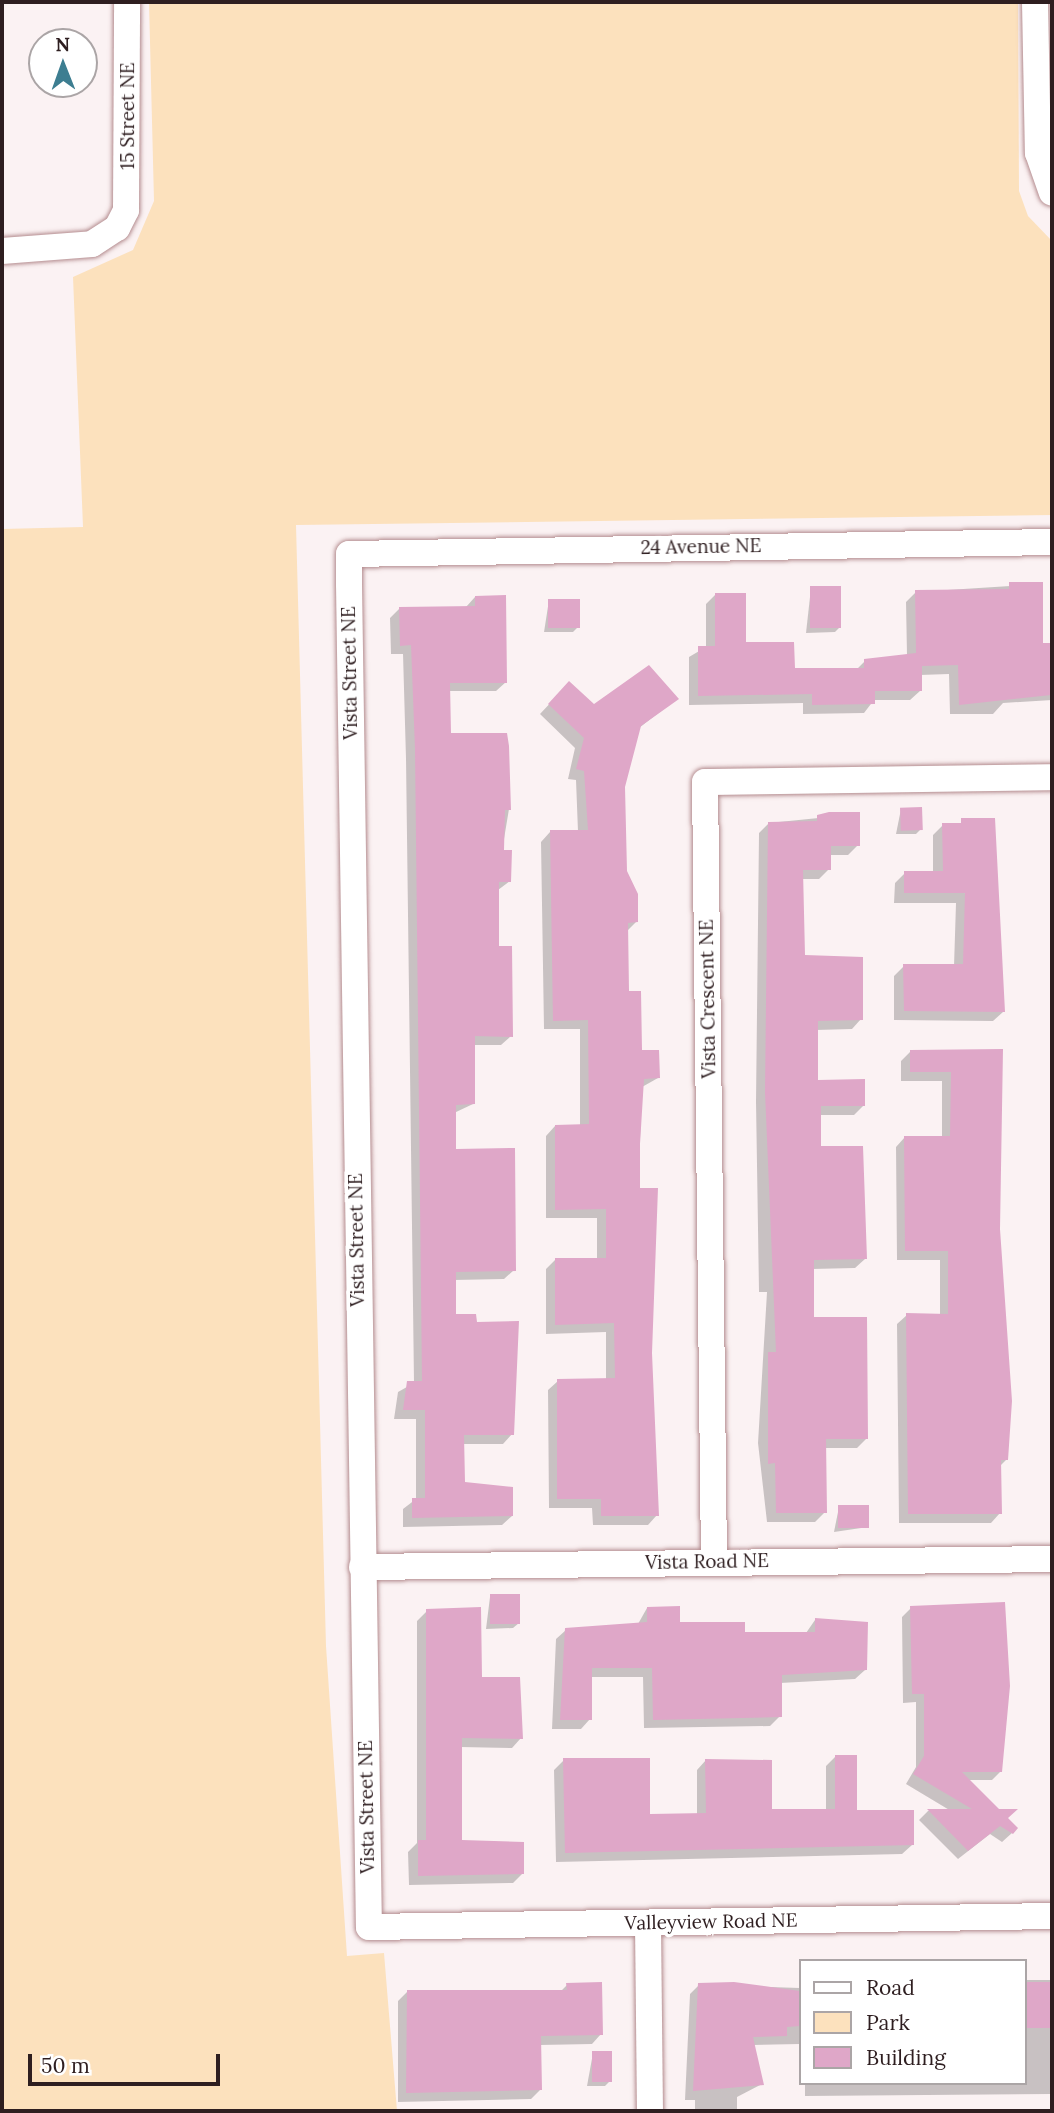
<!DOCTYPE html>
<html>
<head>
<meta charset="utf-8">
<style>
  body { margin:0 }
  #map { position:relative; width:1054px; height:2113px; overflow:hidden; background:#fbf2f3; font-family:Lora,serif }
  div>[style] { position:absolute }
  .green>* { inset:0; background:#fce1bd }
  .shadow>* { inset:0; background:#0003 }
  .building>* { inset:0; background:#dfa7c8; transform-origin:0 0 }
  .roads { filter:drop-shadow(0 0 2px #b48c8f) drop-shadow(0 0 2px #b48c8f) }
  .minor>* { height:26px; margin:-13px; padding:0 13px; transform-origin:13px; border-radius:13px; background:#fff }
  span { translate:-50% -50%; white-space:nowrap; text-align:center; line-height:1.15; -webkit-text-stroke:7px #fff; paint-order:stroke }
  .street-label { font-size:19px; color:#2e1e20 }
  .frame { position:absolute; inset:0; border:4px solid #2e1e20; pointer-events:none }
  .legend { position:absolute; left:799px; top:1959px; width:228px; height:126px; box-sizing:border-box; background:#fff; border:2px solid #aba5a6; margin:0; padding:9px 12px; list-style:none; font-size:21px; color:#2e1e20 }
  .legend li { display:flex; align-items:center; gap:14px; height:35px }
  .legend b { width:35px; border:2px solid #aba5a6 }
  .north { position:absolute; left:28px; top:28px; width:70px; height:70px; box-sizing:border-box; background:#fff; border:2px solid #aba5a6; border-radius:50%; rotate:359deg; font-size:19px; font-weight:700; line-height:28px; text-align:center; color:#2e1e20 }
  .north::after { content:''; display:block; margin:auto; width:24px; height:32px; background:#3d7e91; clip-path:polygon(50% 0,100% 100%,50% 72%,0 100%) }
  .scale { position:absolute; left:28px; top:2054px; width:192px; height:32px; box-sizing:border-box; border:4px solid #2e1e20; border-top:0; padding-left:9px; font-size:21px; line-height:24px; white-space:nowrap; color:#2e1e20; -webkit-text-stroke:5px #fff; paint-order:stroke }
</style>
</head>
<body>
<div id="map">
  <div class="green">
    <i style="clip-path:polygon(149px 2px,1018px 2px,1019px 191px,1028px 216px,1052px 241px,1052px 515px,296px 525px,326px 1646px,347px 1956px,384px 1953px,397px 2111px,2px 2111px,2px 529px,83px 527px,73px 277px,133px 250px,154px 201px)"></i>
  </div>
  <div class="shadow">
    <i style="clip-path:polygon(1041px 584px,1042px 645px,1052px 645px,1052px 700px,1003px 703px,993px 714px,950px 714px,949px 674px,920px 675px,920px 691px,910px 700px,874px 700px,864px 713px,803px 714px,803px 703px,689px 705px,689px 657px,706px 647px,706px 604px,715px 595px,745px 644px,793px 670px,856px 670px,865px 661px,907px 656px,906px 602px,916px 592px)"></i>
    <i style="clip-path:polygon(811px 588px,840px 627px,835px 632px,806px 633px)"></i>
    <i style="clip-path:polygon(475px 597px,506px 682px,496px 691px,448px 691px,449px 734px,509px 809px,502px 851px,510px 881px,498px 890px,498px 948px,511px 1036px,501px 1045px,473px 1045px,473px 1104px,454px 1113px,454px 1150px,514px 1270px,504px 1279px,454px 1280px,454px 1316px,512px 1434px,503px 1444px,463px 1444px,463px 1484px,512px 1516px,502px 1525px,403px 1527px,403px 1509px,416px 1499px,416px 1419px,394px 1419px,398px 1392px,414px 1383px,406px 759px,403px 654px,391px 654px,390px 618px,400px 608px,466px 607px)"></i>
    <i style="clip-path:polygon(549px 600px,578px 627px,573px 632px,544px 632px)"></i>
    <i style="clip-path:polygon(569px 683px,594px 706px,676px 699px,639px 728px,623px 787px,625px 872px,636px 922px,627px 931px,628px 993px,640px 1052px,658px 1078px,642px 1087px,638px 1190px,657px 1515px,648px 1525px,593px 1525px,592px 1508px,549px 1508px,548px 1390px,558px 1381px,606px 1380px,606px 1332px,546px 1334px,546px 1269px,555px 1260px,597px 1260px,597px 1218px,546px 1218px,546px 1136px,555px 1126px,580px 1126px,580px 1029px,544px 1029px,541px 842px,550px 832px,578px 832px,576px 780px,568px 779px,575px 748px,540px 714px)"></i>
    <i style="clip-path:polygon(901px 809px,921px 829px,916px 834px,896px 834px)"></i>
    <i style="clip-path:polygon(858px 814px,858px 845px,848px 855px,829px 855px,829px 869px,819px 879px,802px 879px,803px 957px,861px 1019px,852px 1029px,816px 1030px,816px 1082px,864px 1105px,854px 1115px,819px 1115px,820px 1148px,865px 1259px,855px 1268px,812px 1269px,813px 1319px,867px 1438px,857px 1448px,824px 1448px,825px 1512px,815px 1522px,767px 1522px,758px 1443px,767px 1292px,759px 1292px,756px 1102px,759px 833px,769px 823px)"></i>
    <i style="clip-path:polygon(943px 825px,1003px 1012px,993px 1021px,894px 1020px,894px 976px,904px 966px,954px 966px,956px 903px,894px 903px,895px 883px,905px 873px,933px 873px,933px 835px)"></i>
    <i style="clip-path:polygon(1001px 1050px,998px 1229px,1007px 1459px,999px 1467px,1000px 1513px,991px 1523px,899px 1523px,897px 1324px,907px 1315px,940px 1315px,940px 1260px,897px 1260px,896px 1147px,905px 1137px,942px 1137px,942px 1081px,901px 1081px,901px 1061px,910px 1052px)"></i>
    <i style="clip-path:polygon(839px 1507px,868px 1527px,834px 1532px)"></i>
    <i style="clip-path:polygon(490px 1597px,519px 1623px,513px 1628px,486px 1629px)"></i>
    <i style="clip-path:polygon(647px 1608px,678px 1624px,743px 1633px,806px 1633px,815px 1620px,865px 1670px,855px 1679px,780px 1683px,780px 1716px,770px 1726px,644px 1728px,643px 1677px,590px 1677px,590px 1719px,581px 1729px,552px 1729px,556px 1639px,566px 1630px,638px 1624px)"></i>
    <i style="clip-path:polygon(911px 1608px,1001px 1771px,992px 1780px,968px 1780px,1012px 1833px,1002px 1842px,990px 1834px,958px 1859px,919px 1820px,928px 1811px,951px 1811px,906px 1784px,916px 1767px,916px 1702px,903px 1703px,902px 1617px)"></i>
    <i style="clip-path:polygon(427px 1611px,521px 1738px,512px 1748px,460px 1747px,460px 1842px,523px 1873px,513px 1883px,409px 1885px,408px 1852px,417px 1843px,417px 1621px)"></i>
    <i style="clip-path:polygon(835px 1757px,856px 1812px,912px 1845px,902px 1854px,556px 1862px,554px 1770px,564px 1760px,648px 1816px,697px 1815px,697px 1770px,706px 1760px,770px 1810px,826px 1811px,826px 1766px)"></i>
    <i style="clip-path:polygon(1024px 1980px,1052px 1980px,1052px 2094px,805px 2096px,805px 2083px,1024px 2083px)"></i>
    <i style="clip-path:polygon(567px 1985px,601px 2034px,592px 2044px,540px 2045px,540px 2090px,531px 2099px,398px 2102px,398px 2001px,407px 1992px,561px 1991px)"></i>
    <i style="clip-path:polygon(699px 1985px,800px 1988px,800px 2044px,753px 2045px,762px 2084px,737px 2097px,737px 2111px,695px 2111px,695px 2100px,685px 2100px,690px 1994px)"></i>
    <i style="clip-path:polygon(593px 2053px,610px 2081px,605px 2086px,587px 2086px)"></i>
  </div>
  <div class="building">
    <i style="clip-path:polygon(1009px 582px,1043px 582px,1043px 643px,1052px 643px,1051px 695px,959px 705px,958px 665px,922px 666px,922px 691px,875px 691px,875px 704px,812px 705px,812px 694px,698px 696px,698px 646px,715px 646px,715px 593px,746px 593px,746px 642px,794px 642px,795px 668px,864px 668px,864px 659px,916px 653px,915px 590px,1009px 589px)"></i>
    <i style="left:810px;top:586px;width:31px;height:42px"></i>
    <i style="clip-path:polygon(506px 595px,507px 683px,450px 683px,451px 733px,507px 733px,509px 746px,511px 810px,505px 810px,504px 850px,512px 850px,511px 882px,499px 882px,499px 946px,512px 946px,513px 1037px,475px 1036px,475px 1104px,456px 1105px,456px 1149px,515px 1148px,516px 1271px,456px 1272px,456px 1314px,476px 1314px,477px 1322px,519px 1321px,514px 1435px,464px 1435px,465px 1482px,513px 1487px,513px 1516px,412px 1518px,412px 1498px,425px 1498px,425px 1410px,403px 1410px,407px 1381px,422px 1381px,415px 749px,411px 645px,400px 646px,399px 607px,475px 606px,475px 596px)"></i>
    <i style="left:548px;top:599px;width:32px;height:29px"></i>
    <i style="clip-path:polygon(649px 665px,679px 699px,641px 726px,625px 787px,627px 871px,638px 894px,638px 922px,628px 923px,629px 991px,641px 991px,642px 1050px,659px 1050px,660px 1078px,644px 1079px,640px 1144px,640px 1188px,658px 1188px,652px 1353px,659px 1516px,601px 1516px,601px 1499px,557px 1499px,557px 1379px,615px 1378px,614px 1323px,555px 1325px,555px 1258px,606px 1258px,606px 1209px,555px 1210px,555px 1125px,589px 1124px,588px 1020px,553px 1021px,550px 830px,588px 830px,584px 771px,576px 769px,584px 738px,548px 704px,569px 681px,594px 704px)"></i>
    <i style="left:922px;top:807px;width:23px;height:22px;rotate:88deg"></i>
    <i style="clip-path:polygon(829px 812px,860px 812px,860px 846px,831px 846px,831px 870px,803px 870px,805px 955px,863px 957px,863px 1020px,818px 1021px,818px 1080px,865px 1079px,865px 1106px,821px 1106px,821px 1146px,863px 1146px,867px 1259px,814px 1260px,814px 1317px,867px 1317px,868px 1439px,826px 1439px,827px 1513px,776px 1513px,775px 1463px,768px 1464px,768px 1352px,776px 1352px,765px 1092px,768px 822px,817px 821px,817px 815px)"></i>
    <i style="clip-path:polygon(961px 818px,995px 818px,1005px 1012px,904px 1011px,903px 964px,963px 964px,965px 893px,904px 893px,904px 871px,943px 871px,942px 823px,961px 823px)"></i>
    <i style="clip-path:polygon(1003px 1049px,1000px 1229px,1012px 1401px,1008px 1460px,1001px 1460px,1002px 1514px,908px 1514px,906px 1313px,948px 1314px,948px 1251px,905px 1251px,904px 1136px,950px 1136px,951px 1072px,910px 1072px,910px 1050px)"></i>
    <i style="left:838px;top:1505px;width:31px;height:23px"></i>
    <i style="left:520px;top:1594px;width:30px;height:30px;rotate:90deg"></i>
    <i style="clip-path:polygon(1005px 1602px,1010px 1686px,1002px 1772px,962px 1772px,999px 1809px,1018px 1809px,1008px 1818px,1018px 1828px,1013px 1834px,1000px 1826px,968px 1851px,927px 1809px,972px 1809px,913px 1774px,924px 1756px,924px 1694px,912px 1694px,910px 1606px)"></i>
    <i style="clip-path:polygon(680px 1606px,680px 1622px,745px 1622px,745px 1632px,815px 1632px,815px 1618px,868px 1622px,867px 1670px,782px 1675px,782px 1717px,653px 1720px,652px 1668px,592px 1668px,592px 1720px,560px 1720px,565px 1628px,647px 1622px,647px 1607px)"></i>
    <i style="clip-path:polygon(481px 1607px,482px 1677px,520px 1677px,523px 1739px,462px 1738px,462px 1840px,524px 1842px,524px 1874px,418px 1876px,418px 1840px,426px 1840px,426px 1609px)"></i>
    <i style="clip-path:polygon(835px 1755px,857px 1755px,857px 1810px,914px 1810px,914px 1845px,565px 1853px,563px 1758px,650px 1758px,650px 1814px,706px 1813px,705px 1759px,772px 1760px,772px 1809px,835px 1809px)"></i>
    <i style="clip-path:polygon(602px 1982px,603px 2035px,541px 2036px,542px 2090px,406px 2093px,407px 1990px,567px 1990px,566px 1983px)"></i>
    <i style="clip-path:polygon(734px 1982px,800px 1991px,800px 2026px,787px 2027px,787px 2036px,753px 2037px,764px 2085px,693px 2091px,698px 1983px)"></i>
    <i style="left:1024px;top:1982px;width:27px;height:46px"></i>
    <i style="left:592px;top:2051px;width:20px;height:31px"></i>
  </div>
  <div class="roads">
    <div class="minor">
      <i style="left:1035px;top:2px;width:151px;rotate:88.9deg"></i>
      <i style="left:1038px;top:153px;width:42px;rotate:70.7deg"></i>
      <i style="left:2px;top:251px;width:90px;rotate:-4.4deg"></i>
      <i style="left:92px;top:244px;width:30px;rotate:-33deg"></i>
      <i style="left:117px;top:228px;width:20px;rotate:-63deg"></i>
      <i style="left:126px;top:210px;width:208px;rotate:-89.7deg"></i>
      <i style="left:1052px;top:542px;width:703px;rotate:179.02deg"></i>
      <i style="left:349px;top:554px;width:30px;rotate:90deg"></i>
      <i style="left:349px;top:584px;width:1343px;rotate:89.15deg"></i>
      <i style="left:369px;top:1927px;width:683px;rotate:-0.92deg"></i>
      <i style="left:714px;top:1562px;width:780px;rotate:-90.66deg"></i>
      <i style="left:705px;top:782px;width:347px;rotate:-0.8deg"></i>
      <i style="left:362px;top:1567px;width:690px;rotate:-0.66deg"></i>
      <i style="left:648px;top:1923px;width:188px;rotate:89.4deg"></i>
    </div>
  </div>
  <div class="street-label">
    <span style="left:128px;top:116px;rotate:-90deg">15 Street NE</span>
    <span style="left:701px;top:547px;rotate:-1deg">24 Avenue NE</span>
    <span style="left:350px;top:673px;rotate:-91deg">Vista Street NE</span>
    <span style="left:708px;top:999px;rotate:-91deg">Vista Crescent NE</span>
    <span style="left:357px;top:1240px;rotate:-91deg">Vista Street NE</span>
    <span style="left:707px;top:1562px;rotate:-1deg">Vista Road NE</span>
    <span style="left:367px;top:1807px;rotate:-91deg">Vista Street NE</span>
    <span style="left:711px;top:1922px;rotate:-1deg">Valleyview Road NE</span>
  </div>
  <div class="frame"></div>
  <ul class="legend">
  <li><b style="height:9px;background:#fff"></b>Road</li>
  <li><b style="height:19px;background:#fce1bd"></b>Park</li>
  <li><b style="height:19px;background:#dfa7c8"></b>Building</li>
  </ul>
  <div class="north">N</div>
  <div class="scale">50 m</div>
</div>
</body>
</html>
